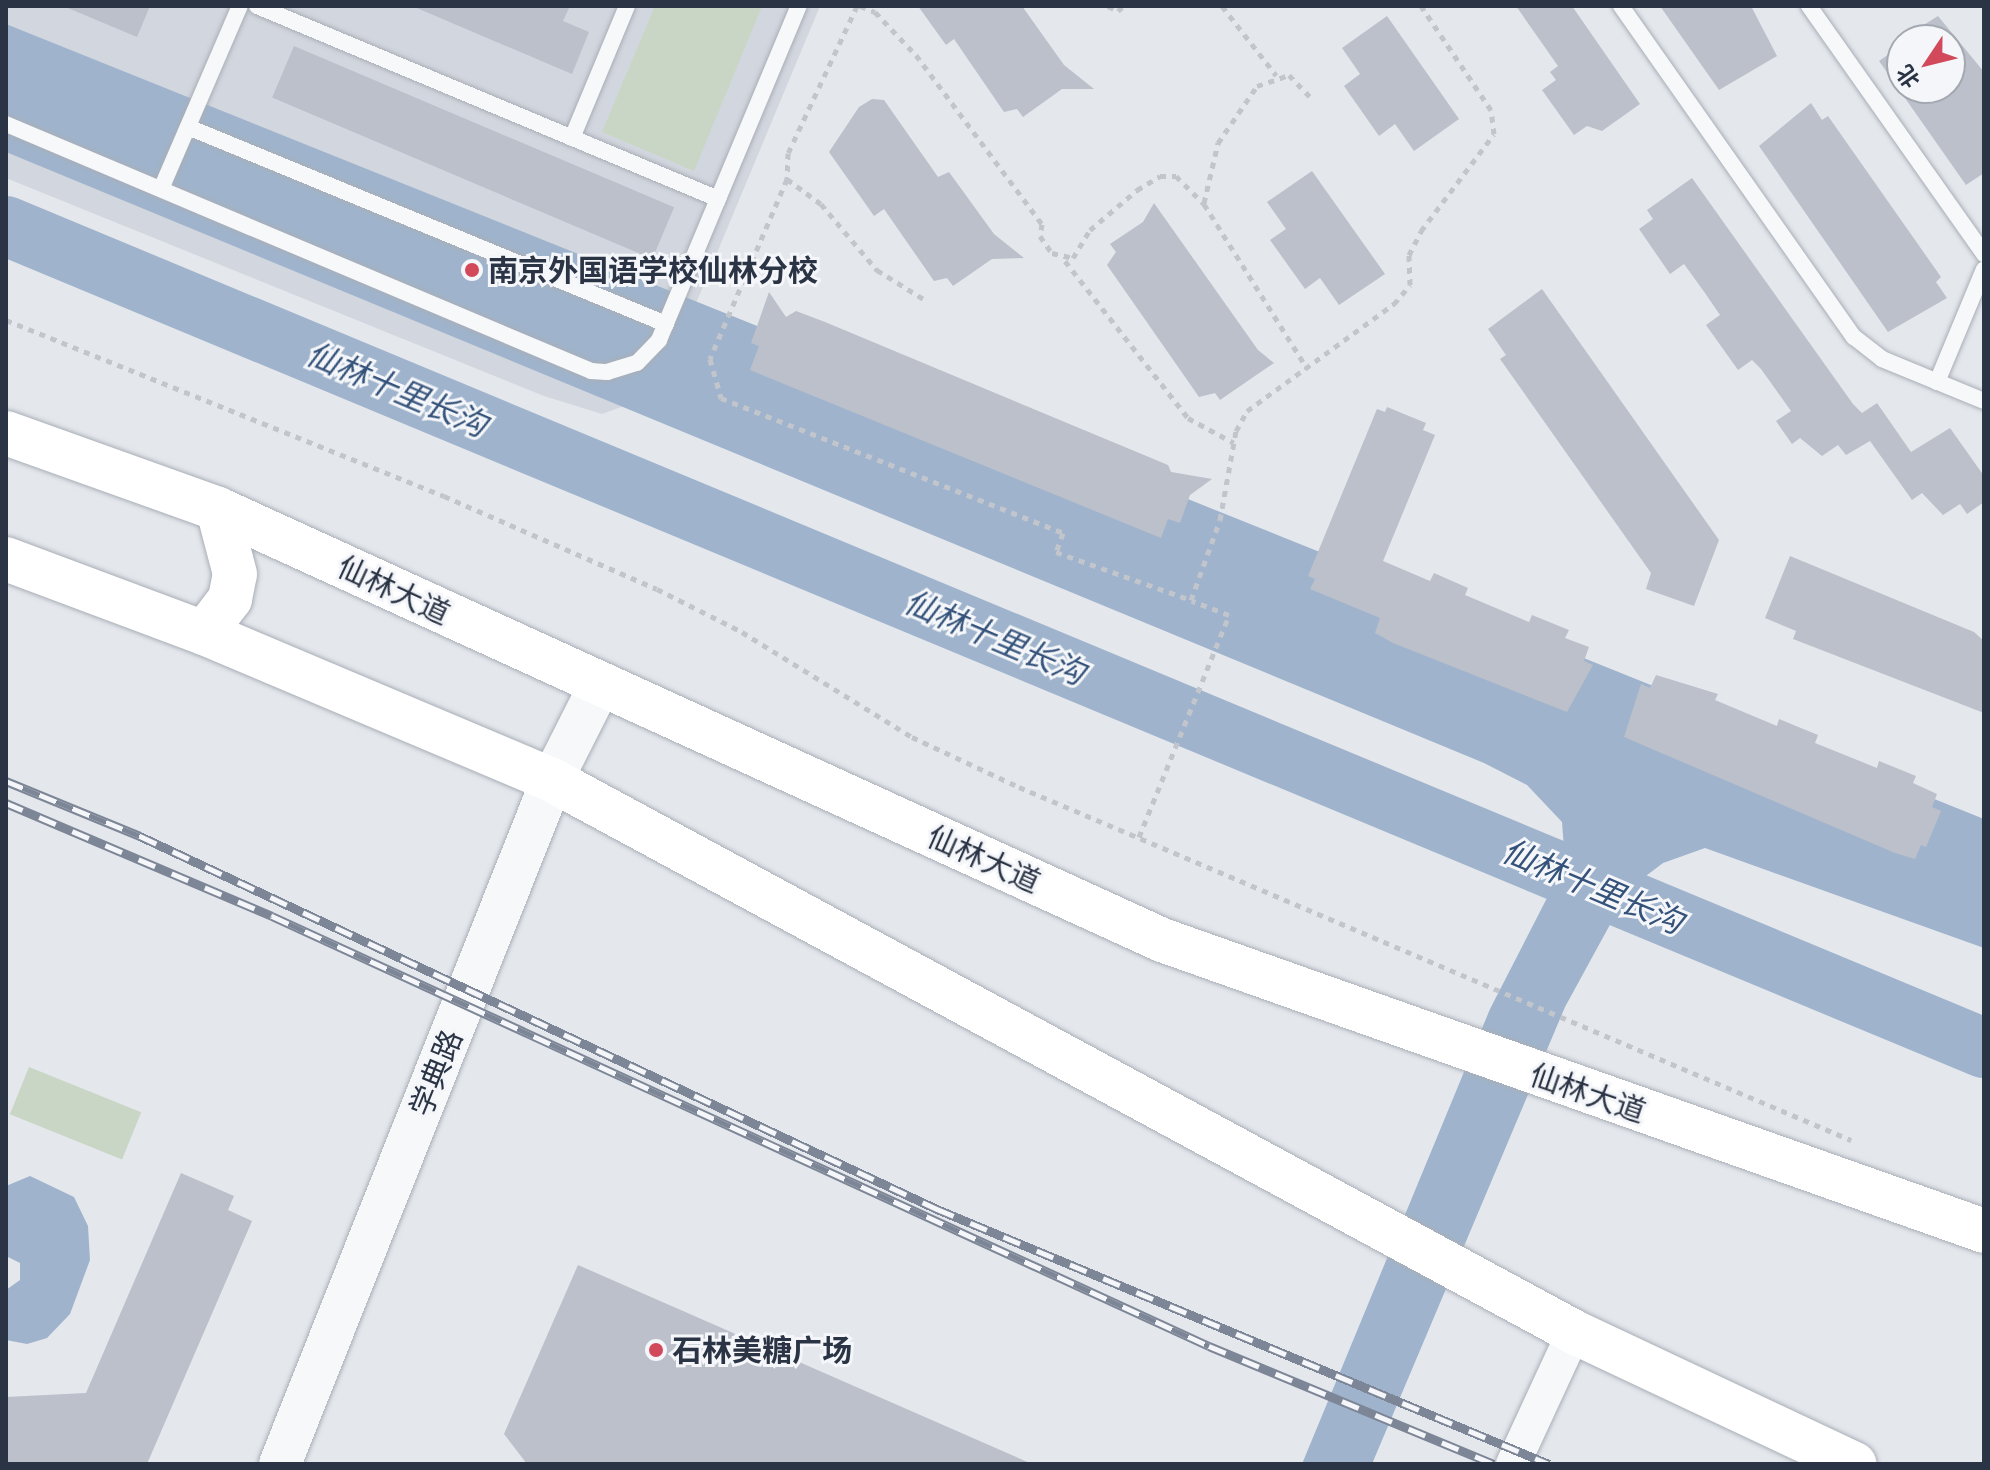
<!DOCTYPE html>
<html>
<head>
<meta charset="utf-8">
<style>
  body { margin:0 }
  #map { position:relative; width:1990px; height:1470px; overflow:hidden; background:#e4e7ec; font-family:"PT Sans Narrow","Noto Sans SC",sans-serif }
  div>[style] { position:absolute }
  .built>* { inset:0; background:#d2d6de }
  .green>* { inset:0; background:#c9d6c5; transform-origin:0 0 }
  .water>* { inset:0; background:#9fb4cc }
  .river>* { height:60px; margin:-30px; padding:0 30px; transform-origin:30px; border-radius:30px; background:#9fb4cc }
  .building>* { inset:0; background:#bbc0ca; transform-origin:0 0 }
  .path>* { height:5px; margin-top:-2.5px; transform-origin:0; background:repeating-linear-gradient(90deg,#c2c5cb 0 6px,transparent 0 12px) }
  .roads { filter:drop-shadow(0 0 2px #a9aeb7) drop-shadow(0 0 2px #a9aeb7) }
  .service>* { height:16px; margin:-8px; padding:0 8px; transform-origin:8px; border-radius:8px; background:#f7f8fa }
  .minor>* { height:34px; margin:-17px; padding:0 17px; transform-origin:17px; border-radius:17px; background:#f7f8fa }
  .tertiary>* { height:42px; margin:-21px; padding:0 21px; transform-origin:21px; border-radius:21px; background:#f7f8fa }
  .primary>* { height:44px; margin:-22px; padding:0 22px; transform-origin:22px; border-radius:22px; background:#fff }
  .rail>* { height:9px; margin-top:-4.5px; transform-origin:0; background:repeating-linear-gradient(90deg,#f4f6f9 0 18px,#7d8696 0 36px); box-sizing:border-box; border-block:2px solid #7d8696 }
  .dots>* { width:22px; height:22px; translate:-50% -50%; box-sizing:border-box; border:4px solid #f4f6f9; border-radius:50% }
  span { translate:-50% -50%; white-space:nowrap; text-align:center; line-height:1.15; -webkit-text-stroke:6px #f4f6f9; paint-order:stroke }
  .poi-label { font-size:30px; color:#2b3445; font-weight:700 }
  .left { translate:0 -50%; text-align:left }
  .street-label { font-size:30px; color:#2b3445 }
  .water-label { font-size:32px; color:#34527a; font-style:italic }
  .frame { position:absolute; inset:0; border:8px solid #2b3445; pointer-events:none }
  .north { position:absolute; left:1886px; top:24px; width:80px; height:80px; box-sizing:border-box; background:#f4f6f9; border:2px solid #a4a8b1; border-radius:50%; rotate:235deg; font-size:22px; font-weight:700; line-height:32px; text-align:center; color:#2b3445 }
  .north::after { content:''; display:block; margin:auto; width:28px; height:36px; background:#d1495b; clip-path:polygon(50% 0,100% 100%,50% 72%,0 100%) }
</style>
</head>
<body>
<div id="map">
  <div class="built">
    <i style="clip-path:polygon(6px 6px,820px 6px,671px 363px,646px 398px,602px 414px,544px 396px,6px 178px)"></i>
  </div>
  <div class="green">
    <i style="clip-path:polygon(655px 6px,762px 6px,694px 171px,602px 132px)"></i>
    <i style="left:29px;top:1067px;width:121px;height:51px;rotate:22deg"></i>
  </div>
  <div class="water">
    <i style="clip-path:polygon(6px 24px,1984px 819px,1984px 948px,1705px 848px,1663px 863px,1630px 888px,1565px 1007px,1372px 1464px,1302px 1464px,1490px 1009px,1565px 863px,1562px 822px,1527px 785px,1484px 763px,6px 152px)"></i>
    <i style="clip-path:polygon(30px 1176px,74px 1197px,88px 1226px,90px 1260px,70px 1314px,47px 1338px,27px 1344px,6px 1340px,6px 1290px,20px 1280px,20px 1263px,6px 1256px,6px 1186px)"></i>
  </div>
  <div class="river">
    <i style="left:6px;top:226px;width:2142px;rotate:22.57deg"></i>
  </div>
  <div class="building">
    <i style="clip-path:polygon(63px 6px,150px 6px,137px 37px)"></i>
    <i style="clip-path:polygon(412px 6px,570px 6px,563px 21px,589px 32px,572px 74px)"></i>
    <i style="clip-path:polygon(918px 6px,1022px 6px,1064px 65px,1094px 89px,1062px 89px,1023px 117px,1017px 109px,1004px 112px,954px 39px,946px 45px)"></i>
    <i style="clip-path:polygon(1516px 6px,1572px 6px,1640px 104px,1602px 131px,1587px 126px,1574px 135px,1542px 90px,1556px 80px,1550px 72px,1558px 66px)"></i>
    <i style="clip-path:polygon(1660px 6px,1751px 6px,1777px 56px,1719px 90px)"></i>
    <i style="clip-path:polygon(1387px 16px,1459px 119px,1414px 151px,1395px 124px,1379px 136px,1344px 86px,1360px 74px,1342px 48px)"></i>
    <i style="clip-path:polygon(1938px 16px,1984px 72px,1984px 173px,1966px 185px,1879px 61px,1902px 45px,1902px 88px,1950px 88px,1950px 40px,1903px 38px)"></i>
    <i style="left:294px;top:46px;width:413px;height:56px;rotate:23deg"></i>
    <i style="clip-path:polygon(872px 99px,884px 100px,938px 177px,949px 172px,994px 234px,1024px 258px,992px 259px,953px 286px,947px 278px,934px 281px,884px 209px,874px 216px,829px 152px,859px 107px)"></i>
    <i style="clip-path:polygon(1811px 103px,1822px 120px,1828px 116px,1941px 277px,1936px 282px,1947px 298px,1888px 332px,1759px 146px)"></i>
    <i style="clip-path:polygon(1312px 171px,1385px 274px,1339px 305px,1320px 278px,1305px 289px,1270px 240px,1286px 229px,1267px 202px)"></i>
    <i style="clip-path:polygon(1692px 178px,1853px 404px,1862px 413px,1877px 403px,1911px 452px,1950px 428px,1984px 476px,1984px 502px,1967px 514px,1960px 504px,1943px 515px,1922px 493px,1912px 500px,1870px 441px,1846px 455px,1838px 445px,1822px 456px,1800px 438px,1792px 444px,1776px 421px,1791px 411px,1761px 369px,1752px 360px,1738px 370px,1706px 325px,1720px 315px,1705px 293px,1684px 264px,1670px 274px,1639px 229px,1653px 219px,1647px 210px)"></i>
    <i style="clip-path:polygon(1154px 203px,1258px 350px,1274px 363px,1220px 400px,1215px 393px,1199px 397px,1107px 265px,1116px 252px,1110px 244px,1143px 222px)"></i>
    <i style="clip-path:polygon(1542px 289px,1719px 540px,1694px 606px,1646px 589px,1651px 573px,1500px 359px,1506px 355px,1488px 329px)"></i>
    <i style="clip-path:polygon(769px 292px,786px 317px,796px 311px,825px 322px,1168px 465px,1171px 472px,1212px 479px,1190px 495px,1180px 523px,1168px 519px,1161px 538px,750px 370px,759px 346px,751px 343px)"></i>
    <i style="clip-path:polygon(1387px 407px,1426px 423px,1423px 430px,1435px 435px,1383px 561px,1430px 581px,1434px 573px,1468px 588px,1465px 595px,1529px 622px,1532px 615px,1569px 630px,1565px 638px,1589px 647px,1584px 661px,1593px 665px,1567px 712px,1393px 643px,1375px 633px,1380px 618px,1310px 589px,1315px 579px,1308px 576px,1377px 409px,1385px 412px)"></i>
    <i style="clip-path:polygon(1790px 556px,1974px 632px,1984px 641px,1984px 713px,1793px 639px,1796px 631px,1765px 618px)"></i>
    <i style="clip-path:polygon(1656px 675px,1718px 694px,1715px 700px,1777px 726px,1779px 719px,1818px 735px,1815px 743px,1877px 768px,1879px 761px,1916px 776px,1913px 783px,1937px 794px,1932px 807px,1941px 811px,1926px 847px,1921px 845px,1915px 859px,1895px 853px,1624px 737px,1641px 684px,1650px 688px)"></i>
    <i style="clip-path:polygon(181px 1173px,234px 1196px,228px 1210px,252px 1221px,147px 1464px,6px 1464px,6px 1397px,86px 1393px)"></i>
    <i style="clip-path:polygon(578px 1265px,1032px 1464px,527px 1464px,504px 1434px)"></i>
  </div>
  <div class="path">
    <i style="left:857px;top:6px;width:162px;rotate:115.1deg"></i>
    <i style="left:788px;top:153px;width:26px;rotate:92deg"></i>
    <i style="left:787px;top:179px;width:42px;rotate:36.3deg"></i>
    <i style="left:821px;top:204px;width:87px;rotate:49.7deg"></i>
    <i style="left:877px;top:270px;width:57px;rotate:32deg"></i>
    <i style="left:860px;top:6px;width:16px;rotate:22deg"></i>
    <i style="left:875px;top:12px;width:59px;rotate:46.4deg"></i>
    <i style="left:916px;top:55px;width:211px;rotate:53.3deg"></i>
    <i style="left:1042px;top:224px;width:12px;rotate:99deg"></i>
    <i style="left:1040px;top:236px;width:21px;rotate:55deg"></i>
    <i style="left:1052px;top:253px;width:22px;rotate:13deg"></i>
    <i style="left:1073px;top:258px;width:33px;rotate:-59deg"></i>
    <i style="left:1090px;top:230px;width:62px;rotate:-40.4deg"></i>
    <i style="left:1137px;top:190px;width:27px;rotate:-31deg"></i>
    <i style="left:1160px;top:176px;width:16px"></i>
    <i style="left:1176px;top:176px;width:40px;rotate:45deg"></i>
    <i style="left:1204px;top:204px;width:194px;rotate:57.9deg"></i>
    <i style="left:1108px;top:6px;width:11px;rotate:27deg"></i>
    <i style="left:1118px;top:11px;width:7px;rotate:-45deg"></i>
    <i style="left:1222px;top:6px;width:88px;rotate:52deg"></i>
    <i style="left:787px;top:179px;width:196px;rotate:113.2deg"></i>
    <i style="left:710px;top:359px;width:41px;rotate:74.2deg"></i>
    <i style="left:721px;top:398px;width:368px;rotate:21.5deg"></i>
    <i style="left:1063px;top:533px;width:20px;rotate:110deg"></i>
    <i style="left:1056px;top:552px;width:143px;rotate:19.6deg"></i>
    <i style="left:1191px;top:600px;width:85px;rotate:-70.1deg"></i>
    <i style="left:1220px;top:520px;width:90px;rotate:-79.8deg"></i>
    <i style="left:1236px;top:431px;width:23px;rotate:-61deg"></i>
    <i style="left:1247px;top:411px;width:182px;rotate:-36.1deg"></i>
    <i style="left:1394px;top:304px;width:25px;rotate:-50deg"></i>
    <i style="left:1410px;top:285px;width:30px;rotate:-92deg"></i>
    <i style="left:1409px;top:255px;width:27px;rotate:-63deg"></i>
    <i style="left:1421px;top:231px;width:121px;rotate:-53deg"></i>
    <i style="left:1494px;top:134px;width:24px;rotate:-97deg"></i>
    <i style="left:1491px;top:110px;width:125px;rotate:-123.9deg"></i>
    <i style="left:1204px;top:203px;width:62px;rotate:-76.9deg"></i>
    <i style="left:1218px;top:143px;width:69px;rotate:-55.6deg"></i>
    <i style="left:1257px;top:86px;width:34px;rotate:-19deg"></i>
    <i style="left:1289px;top:75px;width:33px;rotate:46deg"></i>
    <i style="left:1065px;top:261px;width:199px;rotate:51.9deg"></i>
    <i style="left:1188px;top:418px;width:52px;rotate:28.5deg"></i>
    <i style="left:6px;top:320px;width:472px;rotate:21.9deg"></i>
    <i style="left:444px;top:496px;width:232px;rotate:23.6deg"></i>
    <i style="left:657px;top:589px;width:95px;rotate:26.8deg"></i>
    <i style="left:742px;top:632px;width:200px;rotate:31.7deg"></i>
    <i style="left:912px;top:737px;width:118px;rotate:25deg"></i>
    <i style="left:1019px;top:787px;width:904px;rotate:22.99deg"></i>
    <i style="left:1139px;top:837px;width:240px;rotate:-67.9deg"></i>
    <i style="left:1229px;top:615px;width:40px;rotate:-159deg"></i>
  </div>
  <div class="roads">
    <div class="service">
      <i style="left:257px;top:6px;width:500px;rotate:22.7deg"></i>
      <i style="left:1621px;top:6px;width:405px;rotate:54.9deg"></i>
      <i style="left:1854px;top:337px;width:36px;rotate:38deg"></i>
      <i style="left:1882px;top:359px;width:110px;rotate:22.4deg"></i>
      <i style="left:1809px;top:6px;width:304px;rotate:54.8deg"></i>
      <i style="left:6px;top:124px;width:635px;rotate:22.89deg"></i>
      <i style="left:591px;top:371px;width:16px;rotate:4deg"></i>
      <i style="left:607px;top:372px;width:31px;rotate:-17deg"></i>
      <i style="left:637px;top:363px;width:32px;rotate:-46deg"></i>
      <i style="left:659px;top:340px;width:362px;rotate:-67.3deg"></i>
      <i style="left:188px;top:127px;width:517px;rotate:22.4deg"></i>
      <i style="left:572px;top:138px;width:143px;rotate:-67.4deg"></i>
      <i style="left:161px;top:189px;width:199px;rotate:-66.7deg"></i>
      <i style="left:1937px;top:382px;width:122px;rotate:-67.4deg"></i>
    </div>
    <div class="minor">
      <i style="left:1513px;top:1464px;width:145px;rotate:-65.2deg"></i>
    </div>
    <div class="tertiary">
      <i style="left:280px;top:1464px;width:736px;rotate:-68.31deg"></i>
      <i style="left:552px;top:780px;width:106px;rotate:-63.2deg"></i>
    </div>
    <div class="primary">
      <i style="left:6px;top:433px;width:225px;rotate:19.7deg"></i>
      <i style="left:218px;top:509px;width:1038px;rotate:24.54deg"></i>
      <i style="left:1162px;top:940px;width:872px;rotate:19.49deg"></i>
      <i style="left:6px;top:559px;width:211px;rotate:20.5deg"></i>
      <i style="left:204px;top:633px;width:378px;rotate:22.9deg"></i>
      <i style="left:552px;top:780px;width:1162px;rotate:28.37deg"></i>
      <i style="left:1574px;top:1332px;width:310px;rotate:25.2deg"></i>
      <i style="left:204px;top:633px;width:43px;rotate:-52.6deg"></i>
      <i style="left:230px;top:599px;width:25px;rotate:-79deg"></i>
      <i style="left:235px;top:574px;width:67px;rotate:-104.7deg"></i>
    </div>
  </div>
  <div class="rail">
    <i style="left:6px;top:781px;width:145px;rotate:22.3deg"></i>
    <i style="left:140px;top:836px;width:880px;rotate:25.08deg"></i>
    <i style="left:937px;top:1209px;width:663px;rotate:22.62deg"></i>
    <i style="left:6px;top:803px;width:289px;rotate:23deg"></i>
    <i style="left:272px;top:916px;width:1031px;rotate:24.65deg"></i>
    <i style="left:1209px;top:1346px;width:308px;rotate:22.5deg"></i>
  </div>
  <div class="dots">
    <i style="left:472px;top:270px;background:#d1495b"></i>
    <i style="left:656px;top:1350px;background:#d1495b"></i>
  </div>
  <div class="poi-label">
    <span class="left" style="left:488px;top:270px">南京外国语学校仙林分校</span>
    <span class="left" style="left:672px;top:1350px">石林美糖广场</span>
  </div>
  <div class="street-label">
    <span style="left:394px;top:590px;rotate:25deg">仙林大道</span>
    <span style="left:984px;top:859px;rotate:24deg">仙林大道</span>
    <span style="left:436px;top:1073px;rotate:-68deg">学典路</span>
    <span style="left:1588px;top:1093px;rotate:19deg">仙林大道</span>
  </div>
  <div class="water-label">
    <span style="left:397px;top:389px;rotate:23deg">仙林十里长沟</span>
    <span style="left:995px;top:637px;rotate:23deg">仙林十里长沟</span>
    <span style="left:1593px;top:886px;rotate:23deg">仙林十里长沟</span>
  </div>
  <div class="frame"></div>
  <div class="north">北</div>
</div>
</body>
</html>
